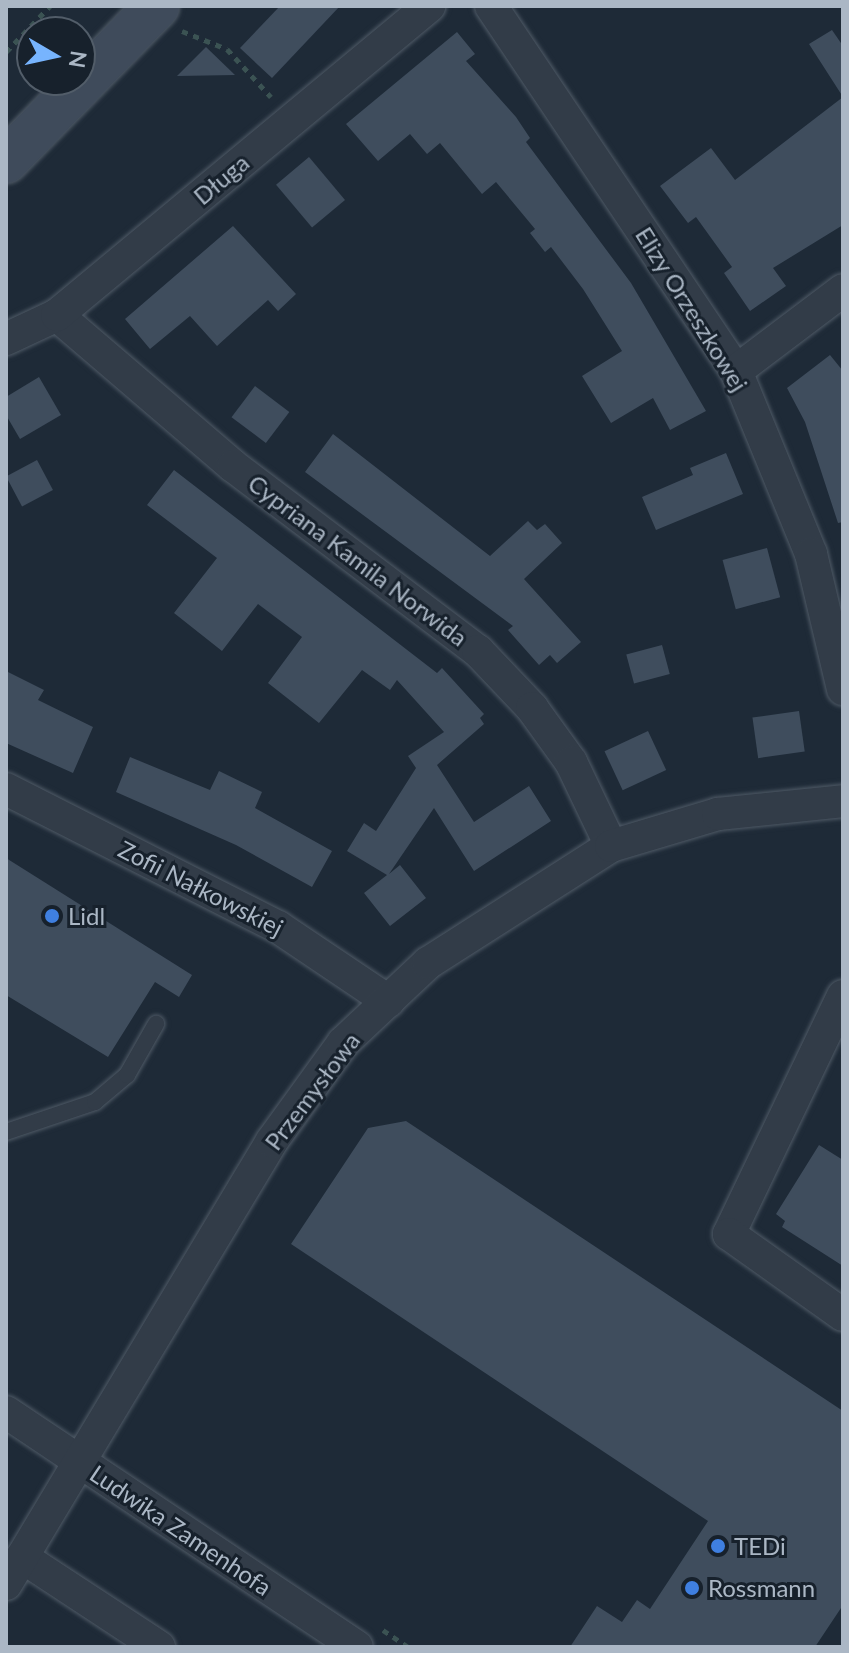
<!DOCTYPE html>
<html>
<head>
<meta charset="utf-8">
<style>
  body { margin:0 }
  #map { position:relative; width:849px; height:1653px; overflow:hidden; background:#1e2a37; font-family:Lato,sans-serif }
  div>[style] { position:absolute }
  .building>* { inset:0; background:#3f4d5d; transform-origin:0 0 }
  .path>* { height:5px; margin-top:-2.5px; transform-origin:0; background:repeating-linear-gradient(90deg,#3b5353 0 6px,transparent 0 12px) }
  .roads { filter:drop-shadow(0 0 2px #4f5a66) drop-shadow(0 0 2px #4f5a66) }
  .service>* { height:16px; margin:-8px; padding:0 8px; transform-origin:8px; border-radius:8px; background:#323c48 }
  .minor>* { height:32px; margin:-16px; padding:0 16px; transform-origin:16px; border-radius:16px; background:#323c48 }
  .secondary>* { height:44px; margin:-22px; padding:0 22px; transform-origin:22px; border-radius:22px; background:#3f4b5b }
  .dots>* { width:22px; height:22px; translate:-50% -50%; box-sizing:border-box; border:4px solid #17212c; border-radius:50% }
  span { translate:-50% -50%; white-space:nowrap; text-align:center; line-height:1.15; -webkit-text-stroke:6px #17212c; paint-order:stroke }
  .street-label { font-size:24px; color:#abb7c5 }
  .poi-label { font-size:24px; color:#abb7c5 }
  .left { translate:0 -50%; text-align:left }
  .frame { position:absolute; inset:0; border:8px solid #abb7c5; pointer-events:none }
  .north { position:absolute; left:16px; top:16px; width:80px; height:80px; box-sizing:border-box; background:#17212c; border:2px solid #525d69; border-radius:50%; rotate:99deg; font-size:22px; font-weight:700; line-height:32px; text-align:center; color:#abb7c5 }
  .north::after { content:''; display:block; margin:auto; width:28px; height:36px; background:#77b4fe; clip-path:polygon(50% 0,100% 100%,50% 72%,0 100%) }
</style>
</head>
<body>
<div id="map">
  <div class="building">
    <i style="clip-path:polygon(280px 6px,340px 6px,272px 78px,240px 48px)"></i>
    <i style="clip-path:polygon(832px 30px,843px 46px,843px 225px,773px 268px,786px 286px,750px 311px,724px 273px,732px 267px,696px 217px,688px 223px,660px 186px,711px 148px,735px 180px,843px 97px,809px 44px)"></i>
    <i style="clip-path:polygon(457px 32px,475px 54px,466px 61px,516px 117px,530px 138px,526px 142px,631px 283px,706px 411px,670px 430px,653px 398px,611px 423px,582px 376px,622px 351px,583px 289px,551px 247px,545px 252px,530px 233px,535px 229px,496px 182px,482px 194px,440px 143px,427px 154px,410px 134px,378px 161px,346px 124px)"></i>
    <i style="clip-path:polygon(206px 47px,235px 75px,177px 76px)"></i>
    <i style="left:309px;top:157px;width:56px;height:43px;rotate:50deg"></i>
    <i style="clip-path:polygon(233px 226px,296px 294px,278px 311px,268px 300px,217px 346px,190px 316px,150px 349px,125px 319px)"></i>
    <i style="clip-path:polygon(830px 355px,843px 371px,843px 522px,838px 523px,805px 422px,787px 388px)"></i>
    <i style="clip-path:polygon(39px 377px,61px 415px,20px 439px,6px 415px,6px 397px)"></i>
    <i style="left:255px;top:386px;width:43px;height:39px;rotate:37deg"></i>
    <i style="clip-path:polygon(333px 434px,490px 556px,528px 521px,537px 530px,545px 524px,562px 543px,524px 579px,581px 642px,557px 663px,550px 655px,539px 665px,508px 630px,513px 626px,305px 472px)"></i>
    <i style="clip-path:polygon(726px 453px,743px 494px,656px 530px,642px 497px,693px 475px,690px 468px)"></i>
    <i style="left:37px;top:460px;width:34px;height:35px;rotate:62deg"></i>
    <i style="clip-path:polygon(174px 470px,437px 673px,442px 668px,484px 714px,480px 718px,484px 724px,437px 765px,474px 822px,529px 786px,551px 821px,474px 871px,434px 808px,389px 874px,400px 865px,426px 898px,390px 926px,364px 893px,387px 875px,347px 851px,364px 823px,376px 831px,416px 768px,408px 756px,444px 732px,397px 680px,390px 690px,362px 670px,319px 723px,268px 683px,302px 637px,258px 604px,222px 651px,174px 613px,217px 558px,147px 505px)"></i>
    <i style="left:767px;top:548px;width:51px;height:46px;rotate:75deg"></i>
    <i style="left:662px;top:645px;width:30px;height:37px;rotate:75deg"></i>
    <i style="clip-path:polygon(6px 671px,44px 690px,38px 700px,93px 727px,73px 773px,6px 743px)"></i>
    <i style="left:799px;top:711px;width:41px;height:47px;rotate:82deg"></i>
    <i style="left:648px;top:731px;width:43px;height:48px;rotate:65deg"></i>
    <i style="clip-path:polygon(130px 757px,210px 790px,219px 771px,262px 792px,255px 808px,332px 851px,312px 887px,236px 845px,116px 792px)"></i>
    <i style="clip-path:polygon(6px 858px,192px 975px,179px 997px,155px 982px,108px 1057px,6px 995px)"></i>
    <i style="clip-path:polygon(406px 1121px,843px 1411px,843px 1605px,815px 1647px,570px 1647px,597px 1606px,622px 1622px,637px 1600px,650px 1609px,708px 1521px,291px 1244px,368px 1128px)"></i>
    <i style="clip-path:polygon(819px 1145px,843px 1160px,843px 1266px,782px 1227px,785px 1221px,776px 1214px)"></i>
  </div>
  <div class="path">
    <i style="left:182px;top:31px;width:48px;rotate:21.8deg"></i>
    <i style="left:227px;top:49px;width:65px;rotate:47.5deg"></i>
    <i style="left:6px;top:52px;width:64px;rotate:-46.3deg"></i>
    <i style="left:383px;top:1630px;width:30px;rotate:34deg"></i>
  </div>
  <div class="roads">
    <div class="service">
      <i style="left:6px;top:1132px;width:94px;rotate:-18.6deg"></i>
      <i style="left:95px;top:1102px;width:42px;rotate:-40.2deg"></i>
      <i style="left:127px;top:1075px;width:59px;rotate:-60.4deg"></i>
    </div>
    <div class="minor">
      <i style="left:491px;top:6px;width:440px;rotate:56.1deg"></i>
      <i style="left:736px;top:371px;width:198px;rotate:67.7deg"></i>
      <i style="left:811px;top:554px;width:139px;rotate:76.7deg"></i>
      <i style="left:57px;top:315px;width:232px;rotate:40.6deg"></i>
      <i style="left:233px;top:466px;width:307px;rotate:37.1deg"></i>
      <i style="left:478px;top:651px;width:79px;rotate:46.5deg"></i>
      <i style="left:532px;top:708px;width:67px;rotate:54.2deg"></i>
      <i style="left:571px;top:762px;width:93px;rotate:64.5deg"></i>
      <i style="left:6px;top:339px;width:56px;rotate:-25.2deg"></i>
      <i style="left:57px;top:315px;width:484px;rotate:-39.7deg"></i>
      <i style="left:736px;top:371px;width:134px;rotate:-37.1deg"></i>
      <i style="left:6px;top:789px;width:305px;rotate:26.9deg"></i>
      <i style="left:278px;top:927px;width:133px;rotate:33.9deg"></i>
      <i style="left:843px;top:996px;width:264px;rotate:115.6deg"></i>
      <i style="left:729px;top:1234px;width:140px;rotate:35.4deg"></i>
      <i style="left:6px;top:1412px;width:422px;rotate:33.8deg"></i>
      <i style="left:22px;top:1557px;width:164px;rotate:33.3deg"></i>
      <i style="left:6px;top:1584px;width:517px;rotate:-59.02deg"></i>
      <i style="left:272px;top:1141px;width:121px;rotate:-54.1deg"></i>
      <i style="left:343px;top:1043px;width:117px;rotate:-43.3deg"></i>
      <i style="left:428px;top:963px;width:217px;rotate:-32.6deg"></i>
      <i style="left:611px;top:846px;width:112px;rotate:-16.7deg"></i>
      <i style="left:718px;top:814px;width:126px;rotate:-5.9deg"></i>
    </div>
    <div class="secondary">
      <i style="left:6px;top:161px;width:216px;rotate:-45.7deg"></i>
    </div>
  </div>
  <div class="dots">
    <i style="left:52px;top:916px;background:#3f7fe0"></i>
    <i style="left:718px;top:1546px;background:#3f7fe0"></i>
    <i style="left:692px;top:1588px;background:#3f7fe0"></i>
  </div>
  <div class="street-label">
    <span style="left:221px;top:179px;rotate:-40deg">Długa</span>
    <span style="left:692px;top:309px;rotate:58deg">Elizy Orzeszkowej</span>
    <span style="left:358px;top:560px;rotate:37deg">Cypriana Kamila Norwida</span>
    <span style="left:201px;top:888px;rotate:27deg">Zofii Nałkowskiej</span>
    <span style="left:312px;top:1091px;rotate:-53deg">Przemysłowa</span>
    <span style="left:181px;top:1530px;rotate:34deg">Ludwika Zamenhofa</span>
  </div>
  <div class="poi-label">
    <span class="left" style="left:68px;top:916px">Lidl</span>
    <span class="left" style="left:734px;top:1546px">TEDi</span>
    <span class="left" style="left:708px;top:1588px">Rossmann</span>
  </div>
  <div class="frame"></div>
  <div class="north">N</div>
</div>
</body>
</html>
